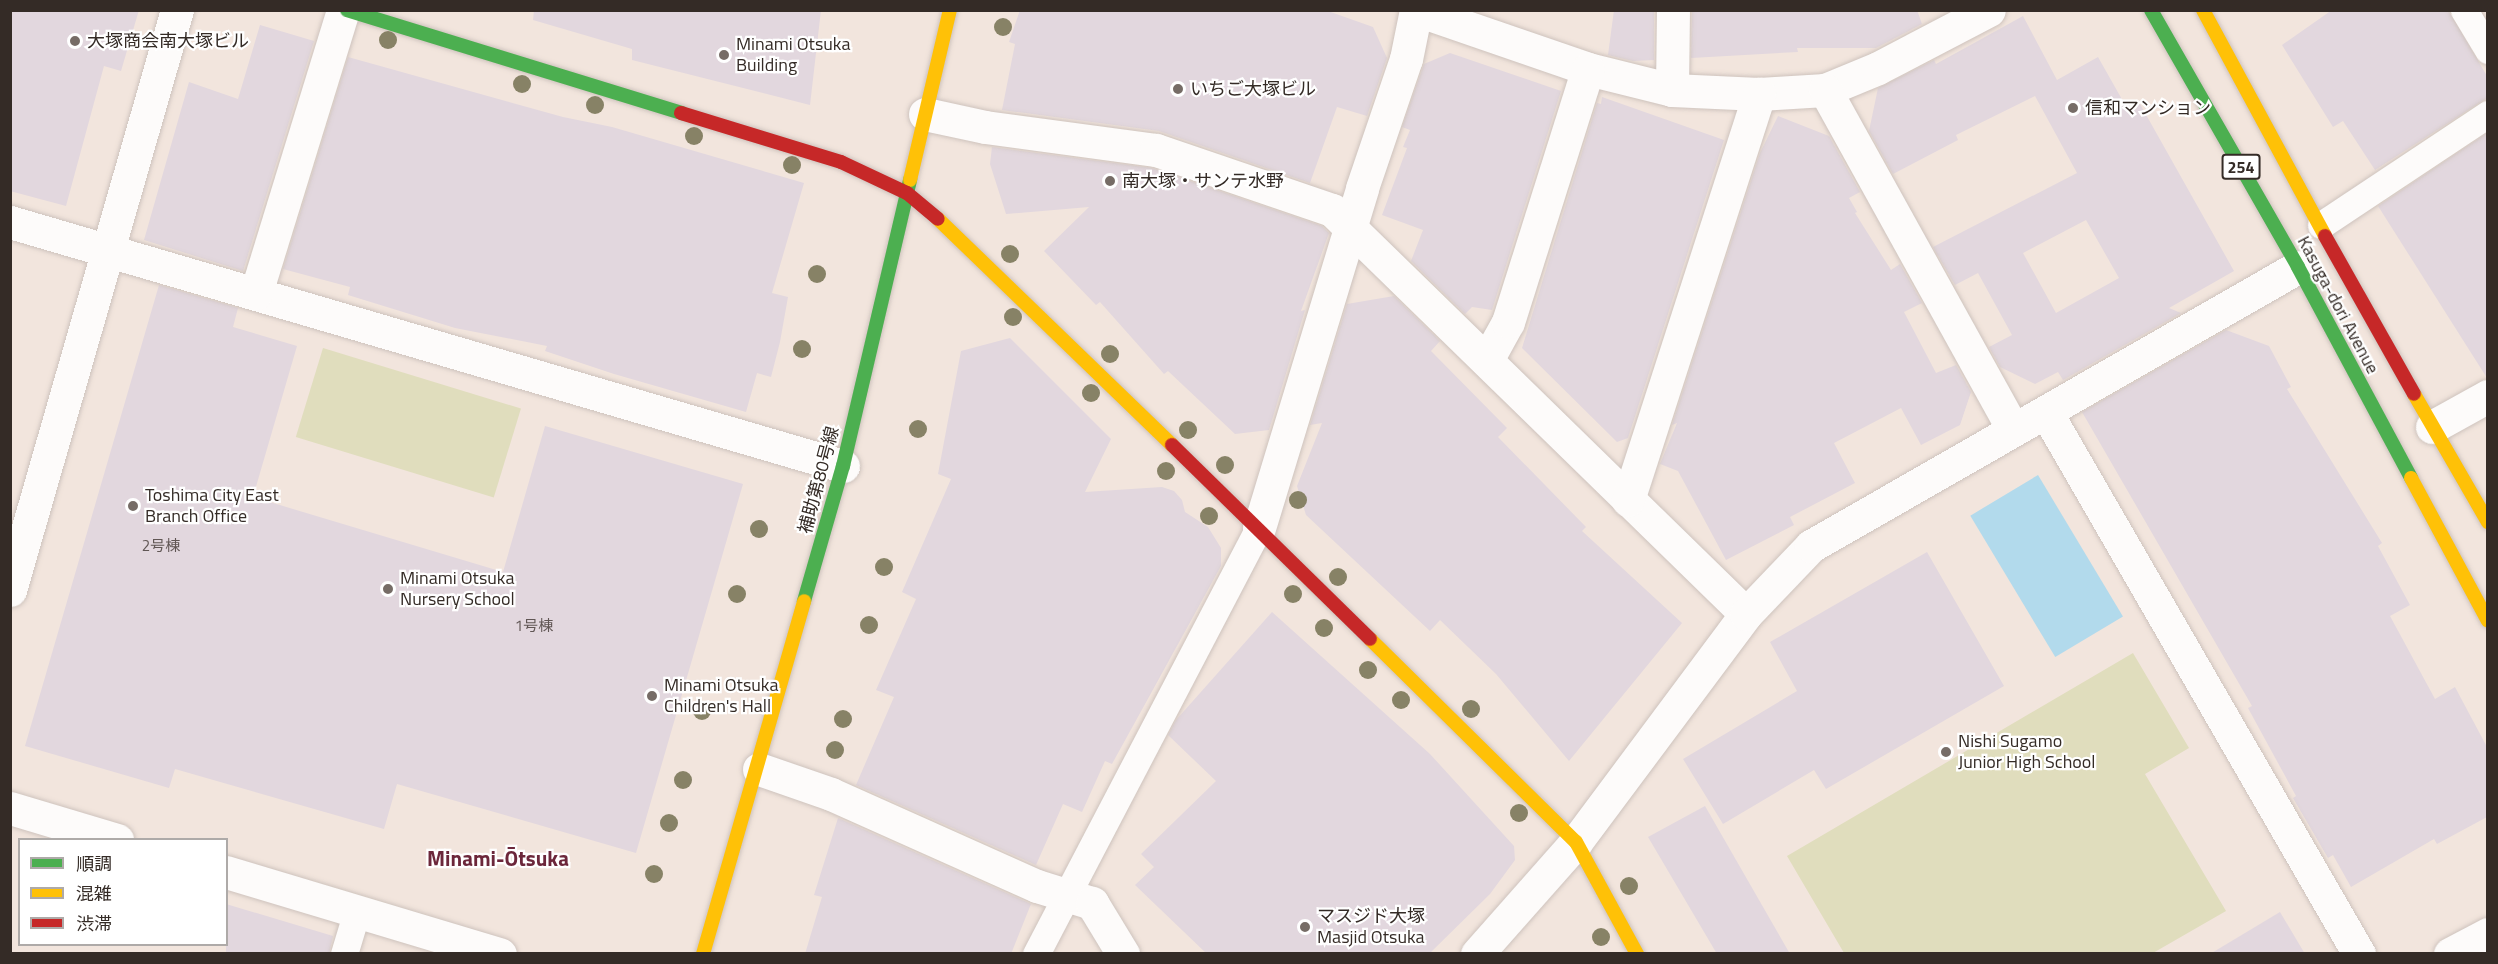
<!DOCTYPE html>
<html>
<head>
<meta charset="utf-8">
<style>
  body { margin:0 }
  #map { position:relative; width:2498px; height:964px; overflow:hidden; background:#f2e5dd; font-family:"Titillium Web","Noto Sans JP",sans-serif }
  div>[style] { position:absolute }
  .green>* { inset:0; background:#e0ddbd; transform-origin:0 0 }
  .water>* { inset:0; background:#b2daec; transform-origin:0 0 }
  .building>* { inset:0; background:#e2d7de }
  .roads { filter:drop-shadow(0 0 2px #cec3bd) drop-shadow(0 0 2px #cec3bd) }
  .lane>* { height:27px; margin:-13.5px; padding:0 13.5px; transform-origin:13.5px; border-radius:13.5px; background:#fdfbfa }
  .street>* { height:33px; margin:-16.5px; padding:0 16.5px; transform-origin:16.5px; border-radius:16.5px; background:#fdfbfa }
  .fast>* { height:14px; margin:-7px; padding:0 7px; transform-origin:7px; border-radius:7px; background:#4caf50 }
  .slow>* { height:14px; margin:-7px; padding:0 7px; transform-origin:7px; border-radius:7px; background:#ffc107 }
  .jam>* { height:14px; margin:-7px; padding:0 7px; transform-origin:7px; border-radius:7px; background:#c62828 }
  .trees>* { width:18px; height:18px; margin:-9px; border-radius:50%; background:#878266 }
  .dots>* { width:16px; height:16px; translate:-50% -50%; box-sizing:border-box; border:3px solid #fff; border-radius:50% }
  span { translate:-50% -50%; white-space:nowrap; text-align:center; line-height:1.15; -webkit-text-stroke:4.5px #fff; paint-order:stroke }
  .number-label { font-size:15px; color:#605654 }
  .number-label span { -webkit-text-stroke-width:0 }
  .shield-label span { padding:2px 4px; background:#fff; border:2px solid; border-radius:4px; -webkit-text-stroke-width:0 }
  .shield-label { font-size:16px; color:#342b26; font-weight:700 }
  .poi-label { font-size:18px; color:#342b26 }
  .left { translate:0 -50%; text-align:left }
  .street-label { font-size:18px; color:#342b26 }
  .quarter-label { font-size:21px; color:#6c273b; font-weight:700 }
  .frame { position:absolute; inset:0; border:12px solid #342b26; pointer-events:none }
  .legend { position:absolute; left:18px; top:838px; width:210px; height:108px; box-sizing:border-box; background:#fff; border:2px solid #aeaaa8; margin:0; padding:8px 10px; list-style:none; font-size:18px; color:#342b26 }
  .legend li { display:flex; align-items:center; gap:12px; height:30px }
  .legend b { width:30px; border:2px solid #aeaaa8 }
</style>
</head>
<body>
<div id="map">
  <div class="green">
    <i style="left:323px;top:348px;width:207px;height:93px;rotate:17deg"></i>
    <i style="clip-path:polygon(2133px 653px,2189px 748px,2145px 774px,2226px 911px,2153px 953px,1844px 953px,1787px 856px)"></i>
  </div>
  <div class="water">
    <i style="left:2038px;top:475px;width:165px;height:79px;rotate:59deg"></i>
  </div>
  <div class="building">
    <i style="clip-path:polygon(10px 10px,139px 10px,121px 71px,104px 66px,66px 206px,10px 191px)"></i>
    <i style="clip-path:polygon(534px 10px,821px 10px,810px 105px,632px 60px,632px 49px,533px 20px)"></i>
    <i style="clip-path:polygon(1020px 10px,1325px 10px,1373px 27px,1387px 58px,1367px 116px,1337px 107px,1310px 183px,1159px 131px,1002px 110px,1015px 44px,1009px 42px)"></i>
    <i style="clip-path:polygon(1614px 10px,1654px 10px,1654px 60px,1633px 61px,1608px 55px)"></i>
    <i style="clip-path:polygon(1692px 10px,1917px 10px,1922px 24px,1876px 48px,1797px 48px,1798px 52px,1691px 58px)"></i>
    <i style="clip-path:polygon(2332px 10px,2448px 10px,2487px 76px,2487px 98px,2375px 170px,2343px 121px,2333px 127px,2282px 45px)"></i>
    <i style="clip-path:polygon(evenodd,2023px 16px,2057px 80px,2098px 57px,2128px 110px,2140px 104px,2234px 271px,2169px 308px,2181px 313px,2063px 380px,2058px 372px,2035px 384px,2000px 367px,1989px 347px,2012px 335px,1978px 273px,1955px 285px,1933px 247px,2077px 173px,2035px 96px,1956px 135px,1958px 140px,1893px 174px,1869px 131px,1878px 88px,1934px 60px,1936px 64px,2023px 16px,2086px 220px,2119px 278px,2056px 313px,2023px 253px,2086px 220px)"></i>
    <i style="clip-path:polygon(260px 25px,314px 41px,243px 271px,144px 240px,189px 82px,238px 99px)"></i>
    <i style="clip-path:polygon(1450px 53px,1561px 91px,1492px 310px,1472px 307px,1465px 314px,1411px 261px,1423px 230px,1382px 215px,1407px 148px,1403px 147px,1410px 130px,1402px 127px,1424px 64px)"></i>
    <i style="clip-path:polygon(348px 57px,563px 117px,612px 127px,804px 183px,772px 293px,788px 297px,780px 342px,771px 377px,757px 373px,746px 412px,614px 374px,545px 351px,547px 346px,455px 328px,348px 295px,350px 287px,283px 269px)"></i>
    <i style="clip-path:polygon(1602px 97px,1724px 140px,1628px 438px,1617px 442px,1522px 348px,1597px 103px,1601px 104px)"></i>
    <i style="clip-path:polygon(1778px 116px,1829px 136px,1860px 192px,1849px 198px,1857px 212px,1855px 213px,1891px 270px,1900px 264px,1922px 303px,1904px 312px,1936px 373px,1956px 365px,1971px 392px,1960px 425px,1921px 445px,1901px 408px,1834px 443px,1855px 483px,1790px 517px,1794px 525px,1726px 560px,1678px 471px,1660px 464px,1677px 423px,1672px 425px,1760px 153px)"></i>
    <i style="clip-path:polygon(2487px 133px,2487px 378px,2378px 206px)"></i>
    <i style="clip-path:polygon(992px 147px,1152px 168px,1322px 226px,1329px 233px,1301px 311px,1305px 310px,1269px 430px,1235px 434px,1168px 371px,1164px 374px,1100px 302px,1096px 305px,1044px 251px,1089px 207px,1006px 214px,990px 164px)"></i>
    <i style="clip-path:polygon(159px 285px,238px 308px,233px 327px,297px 346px,253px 497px,503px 572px,545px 426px,743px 484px,636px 853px,397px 784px,384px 829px,175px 769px,169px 788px,25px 746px)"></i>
    <i style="clip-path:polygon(1394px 296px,1440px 341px,1431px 351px,1507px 428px,1498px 437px,1586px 527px,1582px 531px,1682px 623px,1569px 761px,1496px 674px,1440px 620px,1430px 631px,1306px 515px,1297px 486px,1322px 423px,1310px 425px,1347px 304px)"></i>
    <i style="clip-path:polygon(2226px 330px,2269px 346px,2291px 387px,2287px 389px,2382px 543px,2378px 546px,2410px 605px,2390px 616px,2435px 699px,2455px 687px,2487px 747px,2487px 817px,2437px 844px,2434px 839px,2351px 887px,2333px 855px,2328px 858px,2293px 798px,2296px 796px,2248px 708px,2252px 706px,2082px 412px)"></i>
    <i style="clip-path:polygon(1010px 338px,1111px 439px,1085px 492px,1162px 487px,1174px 491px,1182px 500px,1185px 512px,1208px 527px,1221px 548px,1221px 566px,1112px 764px,1105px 761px,1082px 812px,1063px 804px,1036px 865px,856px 785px,894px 697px,876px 690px,916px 599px,902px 592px,951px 479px,938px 474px,961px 351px)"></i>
    <i style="clip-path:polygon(1927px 552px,2004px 686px,1826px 789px,1814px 770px,1723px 824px,1683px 759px,1797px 691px,1770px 642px)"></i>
    <i style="clip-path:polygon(1272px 612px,1430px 754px,1514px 846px,1515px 860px,1490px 894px,1429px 954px,1207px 954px,1135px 885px,1154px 867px,1141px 854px,1216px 781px,1168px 735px,1176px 720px)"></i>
    <i style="clip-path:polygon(1705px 806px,1790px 954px,1717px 954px,1648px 837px)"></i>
    <i style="clip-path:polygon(838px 818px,1031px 904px,1011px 954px,805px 954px,822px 897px,814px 895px)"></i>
    <i style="clip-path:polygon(226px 904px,333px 936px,329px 954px,226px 954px)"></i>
    <i style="clip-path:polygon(2280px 912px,2305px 954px,2210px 954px)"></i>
  </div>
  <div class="roads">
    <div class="lane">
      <i style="left:2464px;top:10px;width:47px;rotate:59deg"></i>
      <i style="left:2321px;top:225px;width:201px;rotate:-33.6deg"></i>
      <i style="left:344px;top:954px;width:45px;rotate:-73.2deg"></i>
      <i style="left:1036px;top:954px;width:481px;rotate:-62.4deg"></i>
    </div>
    <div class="street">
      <i style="left:1417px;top:10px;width:181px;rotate:19deg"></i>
      <i style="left:1588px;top:69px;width:87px;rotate:14deg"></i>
      <i style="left:1672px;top:90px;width:87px;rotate:2.6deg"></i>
      <i style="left:1759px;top:94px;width:66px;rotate:-3.5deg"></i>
      <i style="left:1825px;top:90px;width:57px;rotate:-22.5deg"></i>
      <i style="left:1878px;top:68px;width:125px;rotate:-27.6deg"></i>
      <i style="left:1672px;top:90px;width:80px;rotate:-89.3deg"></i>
      <i style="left:1825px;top:90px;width:388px;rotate:61deg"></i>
      <i style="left:925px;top:114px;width:61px;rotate:12.2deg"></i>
      <i style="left:985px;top:127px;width:173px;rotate:7.7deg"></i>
      <i style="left:1156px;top:150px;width:186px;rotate:18.8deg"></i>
      <i style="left:1332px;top:210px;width:578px;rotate:44.3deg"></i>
      <i style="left:10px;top:222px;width:868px;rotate:16.33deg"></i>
      <i style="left:256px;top:293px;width:296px;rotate:-72.9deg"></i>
      <i style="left:1487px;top:360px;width:43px;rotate:-61.1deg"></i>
      <i style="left:1508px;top:322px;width:265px;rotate:-72.5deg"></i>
      <i style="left:2046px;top:412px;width:626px;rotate:59.99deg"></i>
      <i style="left:2432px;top:427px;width:64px;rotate:-29deg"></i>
      <i style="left:1628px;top:500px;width:427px;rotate:-72.1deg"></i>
      <i style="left:1259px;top:528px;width:355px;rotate:-73.1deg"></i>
      <i style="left:1362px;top:188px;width:136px;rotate:-71.2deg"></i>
      <i style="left:1406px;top:59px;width:50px;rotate:-78.5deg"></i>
      <i style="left:10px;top:590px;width:604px;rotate:-73.94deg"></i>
      <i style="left:759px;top:769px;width:76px;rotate:19.1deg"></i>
      <i style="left:831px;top:794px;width:226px;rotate:24.1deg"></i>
      <i style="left:1037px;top:886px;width:58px;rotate:17.2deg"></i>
      <i style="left:1092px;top:903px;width:60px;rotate:58.7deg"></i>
      <i style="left:10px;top:808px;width:112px;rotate:16.7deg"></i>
      <i style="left:226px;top:872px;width:286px;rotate:16.7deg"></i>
      <i style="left:1477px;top:954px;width:149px;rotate:-48.5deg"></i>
      <i style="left:1576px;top:842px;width:284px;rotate:-53.3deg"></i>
      <i style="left:1746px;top:614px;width:94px;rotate:-46.3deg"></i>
      <i style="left:1811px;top:546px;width:561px;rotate:-29.81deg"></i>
      <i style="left:2450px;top:954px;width:43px;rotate:-27.8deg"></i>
    </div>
    <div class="fast">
      <i style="left:347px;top:10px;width:350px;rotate:17.1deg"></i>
      <i style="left:2151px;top:10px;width:296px;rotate:60.2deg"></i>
      <i style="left:2298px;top:267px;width:239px;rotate:61.8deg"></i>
      <i style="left:804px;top:601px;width:141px;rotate:-73.9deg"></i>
      <i style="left:843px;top:466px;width:294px;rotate:-76.8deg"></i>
    </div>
    <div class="slow">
      <i style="left:2203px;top:10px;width:257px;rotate:61.6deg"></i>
      <i style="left:910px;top:180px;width:175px;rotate:-76.8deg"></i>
      <i style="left:938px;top:219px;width:325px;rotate:44deg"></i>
      <i style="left:2414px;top:394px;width:148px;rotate:60deg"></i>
      <i style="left:2411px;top:478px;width:162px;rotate:61.7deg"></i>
      <i style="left:1370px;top:639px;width:289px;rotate:44.6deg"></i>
      <i style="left:1576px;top:842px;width:128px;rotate:61.4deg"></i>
      <i style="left:703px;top:954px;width:367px;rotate:-74deg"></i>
    </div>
    <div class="jam">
      <i style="left:681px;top:113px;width:167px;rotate:17deg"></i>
      <i style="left:841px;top:162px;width:73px;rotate:25.2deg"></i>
      <i style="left:907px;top:193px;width:40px;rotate:40deg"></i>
      <i style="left:2325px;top:236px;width:181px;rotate:60.6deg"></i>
      <i style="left:1172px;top:445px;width:277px;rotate:44.4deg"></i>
    </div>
  </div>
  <div class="trees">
    <i style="left:1003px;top:27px"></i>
    <i style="left:388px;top:40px"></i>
    <i style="left:522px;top:84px"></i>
    <i style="left:595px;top:105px"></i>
    <i style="left:694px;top:136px"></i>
    <i style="left:792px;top:165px"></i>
    <i style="left:1010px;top:254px"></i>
    <i style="left:817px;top:274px"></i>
    <i style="left:1013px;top:317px"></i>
    <i style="left:802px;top:349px"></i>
    <i style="left:1110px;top:354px"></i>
    <i style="left:1091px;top:393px"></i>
    <i style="left:918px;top:429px"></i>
    <i style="left:1188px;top:430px"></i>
    <i style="left:1225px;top:465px"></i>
    <i style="left:1166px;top:471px"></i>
    <i style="left:1298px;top:500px"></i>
    <i style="left:1209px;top:516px"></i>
    <i style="left:759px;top:529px"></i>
    <i style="left:884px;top:567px"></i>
    <i style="left:1338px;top:577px"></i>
    <i style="left:737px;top:594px"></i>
    <i style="left:1293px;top:594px"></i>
    <i style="left:869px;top:625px"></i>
    <i style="left:1324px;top:628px"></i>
    <i style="left:1368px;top:670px"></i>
    <i style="left:1401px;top:700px"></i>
    <i style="left:1471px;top:709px"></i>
    <i style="left:702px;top:711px"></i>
    <i style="left:843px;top:719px"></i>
    <i style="left:835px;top:750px"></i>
    <i style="left:683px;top:780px"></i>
    <i style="left:1519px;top:813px"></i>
    <i style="left:669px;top:823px"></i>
    <i style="left:654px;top:874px"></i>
    <i style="left:1629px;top:886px"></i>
    <i style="left:1601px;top:937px"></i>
  </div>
  <div class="dots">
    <i style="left:75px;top:41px;background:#766c66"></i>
    <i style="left:724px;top:55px;background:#766c66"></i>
    <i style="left:1178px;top:89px;background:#766c66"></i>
    <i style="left:2073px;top:108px;background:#766c66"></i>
    <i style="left:1110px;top:181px;background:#766c66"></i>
    <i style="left:133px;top:506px;background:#766c66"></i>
    <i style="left:388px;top:589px;background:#766c66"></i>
    <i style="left:652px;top:696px;background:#766c66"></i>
    <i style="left:1946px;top:752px;background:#766c66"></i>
    <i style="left:1305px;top:927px;background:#766c66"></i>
  </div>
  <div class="number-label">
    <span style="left:161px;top:546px">2号棟</span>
    <span style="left:534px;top:626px">1号棟</span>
  </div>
  <div class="shield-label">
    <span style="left:2241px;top:167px">254</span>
  </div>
  <div class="poi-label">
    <span class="left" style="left:87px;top:41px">大塚商会南大塚ビル</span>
    <span class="left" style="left:736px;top:55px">Minami Otsuka<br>Building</span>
    <span class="left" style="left:1190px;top:89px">いちご大塚ビル</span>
    <span class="left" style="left:2085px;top:108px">信和マンション</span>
    <span class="left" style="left:1122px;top:181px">南大塚・サンテ水野</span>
    <span class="left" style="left:145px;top:506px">Toshima City East<br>Branch Office</span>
    <span class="left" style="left:400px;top:589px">Minami Otsuka<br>Nursery School</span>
    <span class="left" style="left:664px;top:696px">Minami Otsuka<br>Children's Hall</span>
    <span class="left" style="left:1958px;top:752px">Nishi Sugamo<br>Junior High School</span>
    <span class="left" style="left:1317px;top:927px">マスジド大塚<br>Masjid Otsuka</span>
  </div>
  <div class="street-label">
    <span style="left:2338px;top:305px;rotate:62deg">Kasuga-dori Avenue</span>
    <span style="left:819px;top:480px;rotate:-75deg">補助第80号線</span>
  </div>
  <div class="quarter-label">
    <span style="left:498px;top:858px">Minami-Ōtsuka</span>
  </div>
  <div class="frame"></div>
  <ul class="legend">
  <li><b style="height:8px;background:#4caf50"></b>順調</li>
  <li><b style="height:8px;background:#ffc107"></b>混雑</li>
  <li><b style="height:8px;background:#c62828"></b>渋滞</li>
  </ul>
</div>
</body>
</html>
